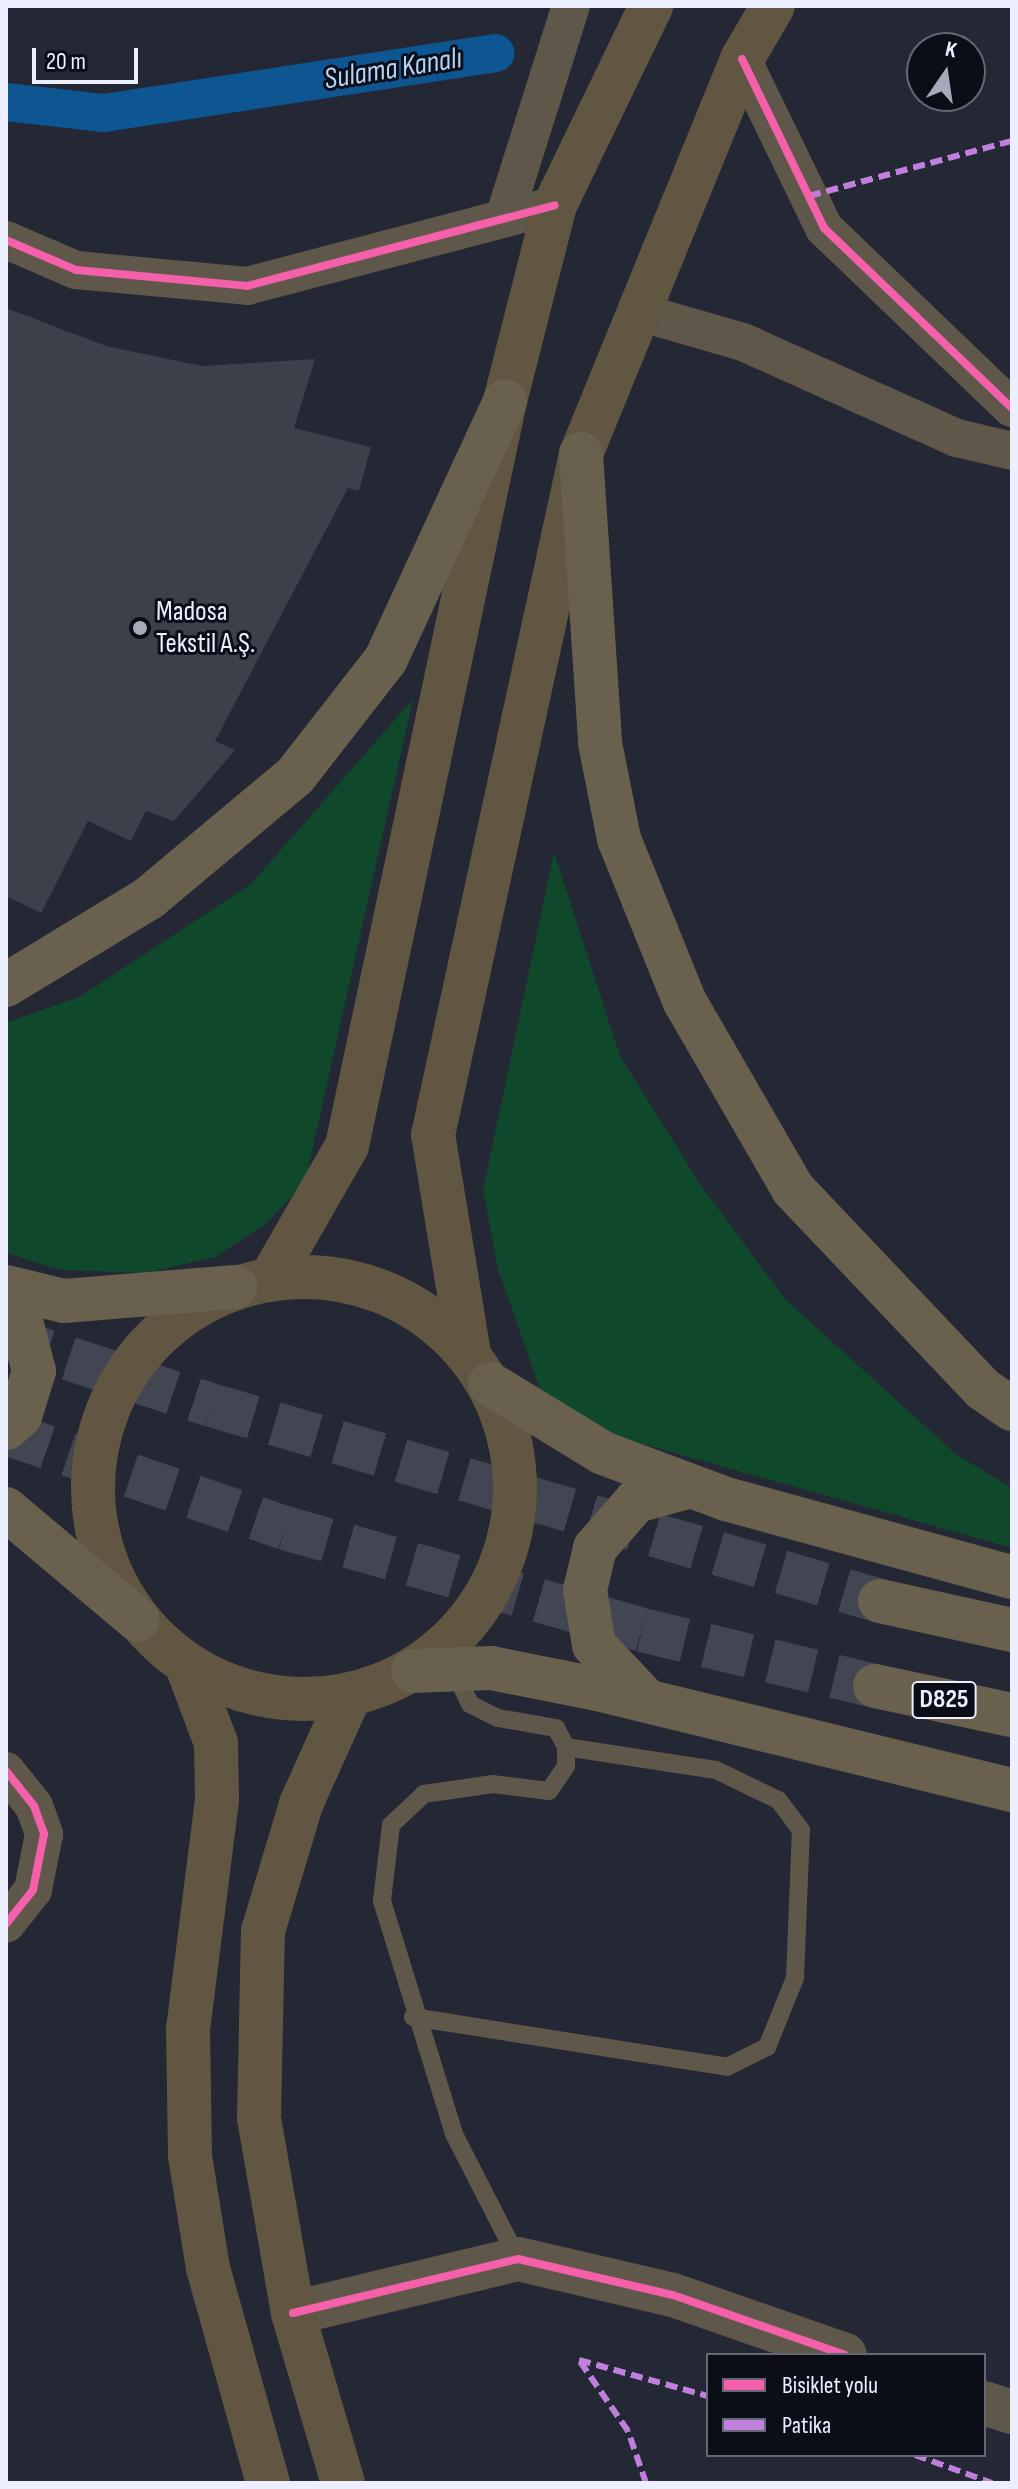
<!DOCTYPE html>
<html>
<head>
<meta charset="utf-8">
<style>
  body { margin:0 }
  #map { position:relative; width:1018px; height:2489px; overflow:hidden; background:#242734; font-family:"Sofia Sans Condensed",sans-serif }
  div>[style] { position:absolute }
  .green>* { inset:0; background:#0f482a }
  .canal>* { height:38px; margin:-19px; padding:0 19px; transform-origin:19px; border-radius:19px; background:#0d5692 }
  .building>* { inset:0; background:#3d3f4b }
  .trunk-tunnel>* { height:44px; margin-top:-22px; transform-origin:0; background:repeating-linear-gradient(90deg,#424552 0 44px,transparent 0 66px) }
  .service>* { height:18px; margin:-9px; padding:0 9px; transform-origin:9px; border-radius:9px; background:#5f574a }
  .minor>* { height:38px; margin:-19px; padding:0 19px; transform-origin:19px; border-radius:19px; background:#5f574a }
  .tertiary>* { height:44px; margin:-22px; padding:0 22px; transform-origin:22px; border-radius:22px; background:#5f574a }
  .secondary>* { height:44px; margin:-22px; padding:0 22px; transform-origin:22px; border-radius:22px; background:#615641 }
  .secondary>.ring { margin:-22px; padding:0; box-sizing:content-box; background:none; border:44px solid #615641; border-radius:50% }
  .trunk>* { height:44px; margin:-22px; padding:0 22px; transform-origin:22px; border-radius:22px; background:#6a604e }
  .quiet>* { height:6px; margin-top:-3px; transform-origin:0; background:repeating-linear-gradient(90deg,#c07fdc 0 12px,transparent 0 18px) }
  .cycleway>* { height:8px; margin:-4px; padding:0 4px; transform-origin:4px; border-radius:4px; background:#f560ab }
  .dots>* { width:22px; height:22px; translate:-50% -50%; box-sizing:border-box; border:4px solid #0b0d17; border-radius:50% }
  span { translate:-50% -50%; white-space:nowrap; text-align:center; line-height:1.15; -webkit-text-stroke:6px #0b0d17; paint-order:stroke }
  .shield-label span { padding:2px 6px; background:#0b0d17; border:2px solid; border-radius:6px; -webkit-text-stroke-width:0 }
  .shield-label { font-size:26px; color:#ebefff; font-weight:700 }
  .poi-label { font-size:28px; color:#ebefff }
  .left { translate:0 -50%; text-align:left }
  .water-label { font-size:30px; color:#b3d5f9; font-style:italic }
  .frame { position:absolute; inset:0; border:8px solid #ebefff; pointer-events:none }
  .legend { position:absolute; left:706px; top:2353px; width:280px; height:104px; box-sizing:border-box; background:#0b0d17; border:2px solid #656774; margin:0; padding:10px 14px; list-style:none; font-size:24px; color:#ebefff }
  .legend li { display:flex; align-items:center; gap:16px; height:40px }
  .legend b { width:40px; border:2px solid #656774 }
  .north { position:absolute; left:906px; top:32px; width:80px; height:80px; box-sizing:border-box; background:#0b0d17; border:2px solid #656774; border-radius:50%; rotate:13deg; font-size:22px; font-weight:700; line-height:32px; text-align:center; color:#ebefff }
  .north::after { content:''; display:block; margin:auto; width:28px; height:36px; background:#a5a9b8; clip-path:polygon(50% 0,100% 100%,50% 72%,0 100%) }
  .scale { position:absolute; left:32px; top:48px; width:106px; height:36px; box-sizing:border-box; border:4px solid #ebefff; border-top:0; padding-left:10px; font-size:24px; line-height:28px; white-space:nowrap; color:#ebefff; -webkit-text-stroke:6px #0b0d17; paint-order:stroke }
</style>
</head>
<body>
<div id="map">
  <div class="green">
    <i style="clip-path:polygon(413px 699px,305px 1182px,266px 1224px,215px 1257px,146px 1273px,60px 1270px,6px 1253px,6px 1023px,81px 996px,251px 884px)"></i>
    <i style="clip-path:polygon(554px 852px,620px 1056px,700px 1184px,785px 1299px,957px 1455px,1012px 1488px,1012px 1548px,586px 1428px,541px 1392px,498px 1269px,483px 1190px)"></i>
  </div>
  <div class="canal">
    <i style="left:6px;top:102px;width:99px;rotate:6.4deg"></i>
    <i style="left:104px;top:113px;width:396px;rotate:-8.7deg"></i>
  </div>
  <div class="building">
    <i style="clip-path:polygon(6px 308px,106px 346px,202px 366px,315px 359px,294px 428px,371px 447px,359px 491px,348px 488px,215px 741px,235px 750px,174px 821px,146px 811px,131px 841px,88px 821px,41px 913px,6px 896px)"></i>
  </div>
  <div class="trunk-tunnel">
    <i style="left:6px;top:1338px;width:216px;rotate:18.1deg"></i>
    <i style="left:211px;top:1405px;width:697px;rotate:16.33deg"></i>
    <i style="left:6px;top:1433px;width:295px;rotate:18.8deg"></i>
    <i style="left:285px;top:1528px;width:371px;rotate:15.9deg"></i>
    <i style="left:642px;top:1630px;width:240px;rotate:13.5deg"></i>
  </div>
  <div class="service">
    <i style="left:454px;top:1671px;width:37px;rotate:64deg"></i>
    <i style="left:470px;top:1704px;width:31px;rotate:27deg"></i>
    <i style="left:498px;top:1718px;width:59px;rotate:9.8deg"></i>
    <i style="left:556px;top:1728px;width:21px;rotate:62deg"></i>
    <i style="left:566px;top:1747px;width:19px;rotate:90deg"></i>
    <i style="left:566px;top:1766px;width:30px;rotate:124deg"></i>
    <i style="left:549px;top:1791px;width:56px;rotate:-172.9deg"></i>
    <i style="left:493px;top:1784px;width:70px;rotate:171.8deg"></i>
    <i style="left:424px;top:1794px;width:45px;rotate:136.8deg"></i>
    <i style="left:391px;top:1825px;width:77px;rotate:96.8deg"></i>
    <i style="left:382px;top:1901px;width:244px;rotate:72.8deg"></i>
    <i style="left:454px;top:2134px;width:140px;rotate:62.9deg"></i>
    <i style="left:413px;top:2017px;width:318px;rotate:9deg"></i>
    <i style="left:727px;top:2067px;width:45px;rotate:-26.6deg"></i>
    <i style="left:767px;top:2047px;width:74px;rotate:-67.9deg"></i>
    <i style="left:795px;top:1978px;width:148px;rotate:-87.7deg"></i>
    <i style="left:801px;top:1830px;width:38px;rotate:-127deg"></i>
    <i style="left:778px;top:1800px;width:69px;rotate:-154.2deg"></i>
    <i style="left:716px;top:1770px;width:152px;rotate:-171.3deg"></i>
  </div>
  <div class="minor">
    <i style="left:742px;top:59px;width:188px;rotate:64.1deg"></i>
    <i style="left:824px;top:228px;width:260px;rotate:43.8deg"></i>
    <i style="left:504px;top:218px;width:222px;rotate:-72.5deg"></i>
    <i style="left:6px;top:240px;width:76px;rotate:23.2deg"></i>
    <i style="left:76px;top:270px;width:172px;rotate:5.3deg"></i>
    <i style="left:247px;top:286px;width:318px;rotate:-14.7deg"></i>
    <i style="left:639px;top:312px;width:108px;rotate:16.1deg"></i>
    <i style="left:743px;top:342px;width:235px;rotate:24.2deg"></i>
    <i style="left:957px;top:438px;width:57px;rotate:13.3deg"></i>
    <i style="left:6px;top:1771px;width:45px;rotate:51.3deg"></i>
    <i style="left:34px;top:1806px;width:30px;rotate:70deg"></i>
    <i style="left:44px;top:1834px;width:57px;rotate:101.1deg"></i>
    <i style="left:33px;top:1890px;width:43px;rotate:128.5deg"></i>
  </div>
  <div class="tertiary">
    <i style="left:293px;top:2313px;width:231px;rotate:-13.5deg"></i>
    <i style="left:518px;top:2259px;width:159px;rotate:13.1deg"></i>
    <i style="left:673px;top:2295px;width:182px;rotate:19.2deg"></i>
    <i style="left:984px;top:2403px;width:29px;rotate:18deg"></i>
  </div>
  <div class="secondary">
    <i class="ring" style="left:93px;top:1277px;width:378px;height:378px"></i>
    <i style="left:271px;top:1278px;width:152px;rotate:-60.1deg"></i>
    <i style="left:347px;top:1146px;width:762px;rotate:-78.03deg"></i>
    <i style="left:505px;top:401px;width:202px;rotate:-75.7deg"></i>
    <i style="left:555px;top:205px;width:221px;rotate:-64.2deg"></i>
    <i style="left:469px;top:1354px;width:222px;rotate:-99.3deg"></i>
    <i style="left:433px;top:1135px;width:697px;rotate:-77.74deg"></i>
    <i style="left:581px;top:454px;width:427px;rotate:-67.8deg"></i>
    <i style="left:742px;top:59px;width:61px;rotate:-59.7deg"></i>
    <i style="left:187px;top:1666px;width:82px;rotate:69.4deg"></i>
    <i style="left:216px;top:1743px;width:57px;rotate:89deg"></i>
    <i style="left:217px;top:1800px;width:230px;rotate:97.2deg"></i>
    <i style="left:188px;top:2028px;width:128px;rotate:89.1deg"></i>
    <i style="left:190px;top:2156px;width:113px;rotate:80.9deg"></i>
    <i style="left:208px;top:2268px;width:223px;rotate:74.4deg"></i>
    <i style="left:343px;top:2483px;width:177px;rotate:-106.4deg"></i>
    <i style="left:293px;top:2313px;width:198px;rotate:-99.9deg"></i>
    <i style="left:259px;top:2118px;width:187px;rotate:-88.8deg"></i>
    <i style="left:263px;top:1931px;width:133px;rotate:-73.3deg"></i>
    <i style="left:301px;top:1804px;width:120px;rotate:-65.8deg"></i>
  </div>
  <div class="trunk">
    <i style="left:581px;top:454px;width:290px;rotate:86.2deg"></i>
    <i style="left:600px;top:743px;width:98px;rotate:78.8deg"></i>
    <i style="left:619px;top:839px;width:176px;rotate:68deg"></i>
    <i style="left:685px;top:1002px;width:216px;rotate:60deg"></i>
    <i style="left:793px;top:1189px;width:276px;rotate:46.5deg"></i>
    <i style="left:983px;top:1389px;width:35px;rotate:35deg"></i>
    <i style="left:6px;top:985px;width:167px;rotate:-31.3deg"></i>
    <i style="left:149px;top:898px;width:190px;rotate:-39.9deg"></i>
    <i style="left:295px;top:776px;width:148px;rotate:-52.1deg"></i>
    <i style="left:386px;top:659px;width:284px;rotate:-65.2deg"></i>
    <i style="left:6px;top:1287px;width:60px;rotate:13.6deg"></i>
    <i style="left:64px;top:1301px;width:172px;rotate:-4.7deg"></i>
    <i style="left:6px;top:1303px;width:20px;rotate:45deg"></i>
    <i style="left:20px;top:1317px;width:56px;rotate:75.5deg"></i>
    <i style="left:34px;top:1371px;width:47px;rotate:107.3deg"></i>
    <i style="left:20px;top:1416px;width:18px;rotate:139deg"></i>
    <i style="left:490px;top:1384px;width:132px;rotate:31.4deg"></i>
    <i style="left:603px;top:1453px;width:131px;rotate:20.5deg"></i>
    <i style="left:726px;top:1499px;width:296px;rotate:15.3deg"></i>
    <i style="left:6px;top:1509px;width:172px;rotate:40.1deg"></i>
    <i style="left:880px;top:1601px;width:135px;rotate:12.4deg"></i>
    <i style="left:413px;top:1671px;width:78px;rotate:-2.2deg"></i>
    <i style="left:491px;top:1668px;width:108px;rotate:11.2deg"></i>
    <i style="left:597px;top:1689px;width:427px;rotate:13.7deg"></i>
    <i style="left:875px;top:1686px;width:140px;rotate:12deg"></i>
    <i style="left:645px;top:1699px;width:74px;rotate:-133.4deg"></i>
    <i style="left:594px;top:1645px;width:56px;rotate:-99.3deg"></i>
    <i style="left:585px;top:1590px;width:43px;rotate:-76.6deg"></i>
    <i style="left:595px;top:1548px;width:62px;rotate:-48.9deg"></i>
    <i style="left:636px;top:1501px;width:57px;rotate:-15.3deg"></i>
  </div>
  <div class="quiet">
    <i style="left:809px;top:196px;width:210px;rotate:-15.2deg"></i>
    <i style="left:915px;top:2455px;width:82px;rotate:20deg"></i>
    <i style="left:646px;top:2483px;width:55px;rotate:-109.1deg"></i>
    <i style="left:628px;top:2431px;width:86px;rotate:-124.6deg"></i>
    <i style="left:579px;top:2360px;width:134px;rotate:15.6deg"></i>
  </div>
  <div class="cycleway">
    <i style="left:742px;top:59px;width:188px;rotate:64.1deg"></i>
    <i style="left:824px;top:228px;width:260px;rotate:43.8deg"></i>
    <i style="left:6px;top:240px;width:76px;rotate:23.2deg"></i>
    <i style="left:76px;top:270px;width:172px;rotate:5.3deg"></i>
    <i style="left:247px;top:286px;width:318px;rotate:-14.7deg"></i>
    <i style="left:6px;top:1771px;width:45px;rotate:51.3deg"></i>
    <i style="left:34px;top:1806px;width:30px;rotate:70deg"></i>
    <i style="left:44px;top:1834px;width:57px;rotate:101.1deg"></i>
    <i style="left:33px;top:1890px;width:43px;rotate:128.5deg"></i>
    <i style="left:293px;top:2313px;width:231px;rotate:-13.5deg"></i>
    <i style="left:518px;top:2259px;width:159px;rotate:13.1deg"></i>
    <i style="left:673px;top:2295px;width:182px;rotate:19.2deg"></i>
  </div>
  <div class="dots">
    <i style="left:140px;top:628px;background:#a5a9b8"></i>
  </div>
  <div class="shield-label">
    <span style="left:944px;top:1700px">D825</span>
  </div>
  <div class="poi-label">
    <span class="left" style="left:156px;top:628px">Madosa<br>Tekstil A.Ş.</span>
  </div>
  <div class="water-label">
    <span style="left:393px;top:69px;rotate:-9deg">Sulama Kanalı</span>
  </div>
  <div class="frame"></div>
  <ul class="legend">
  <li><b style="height:10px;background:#f560ab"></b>Bisiklet yolu</li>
  <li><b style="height:10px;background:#c07fdc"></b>Patika</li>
  </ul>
  <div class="north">K</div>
  <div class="scale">20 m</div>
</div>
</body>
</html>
